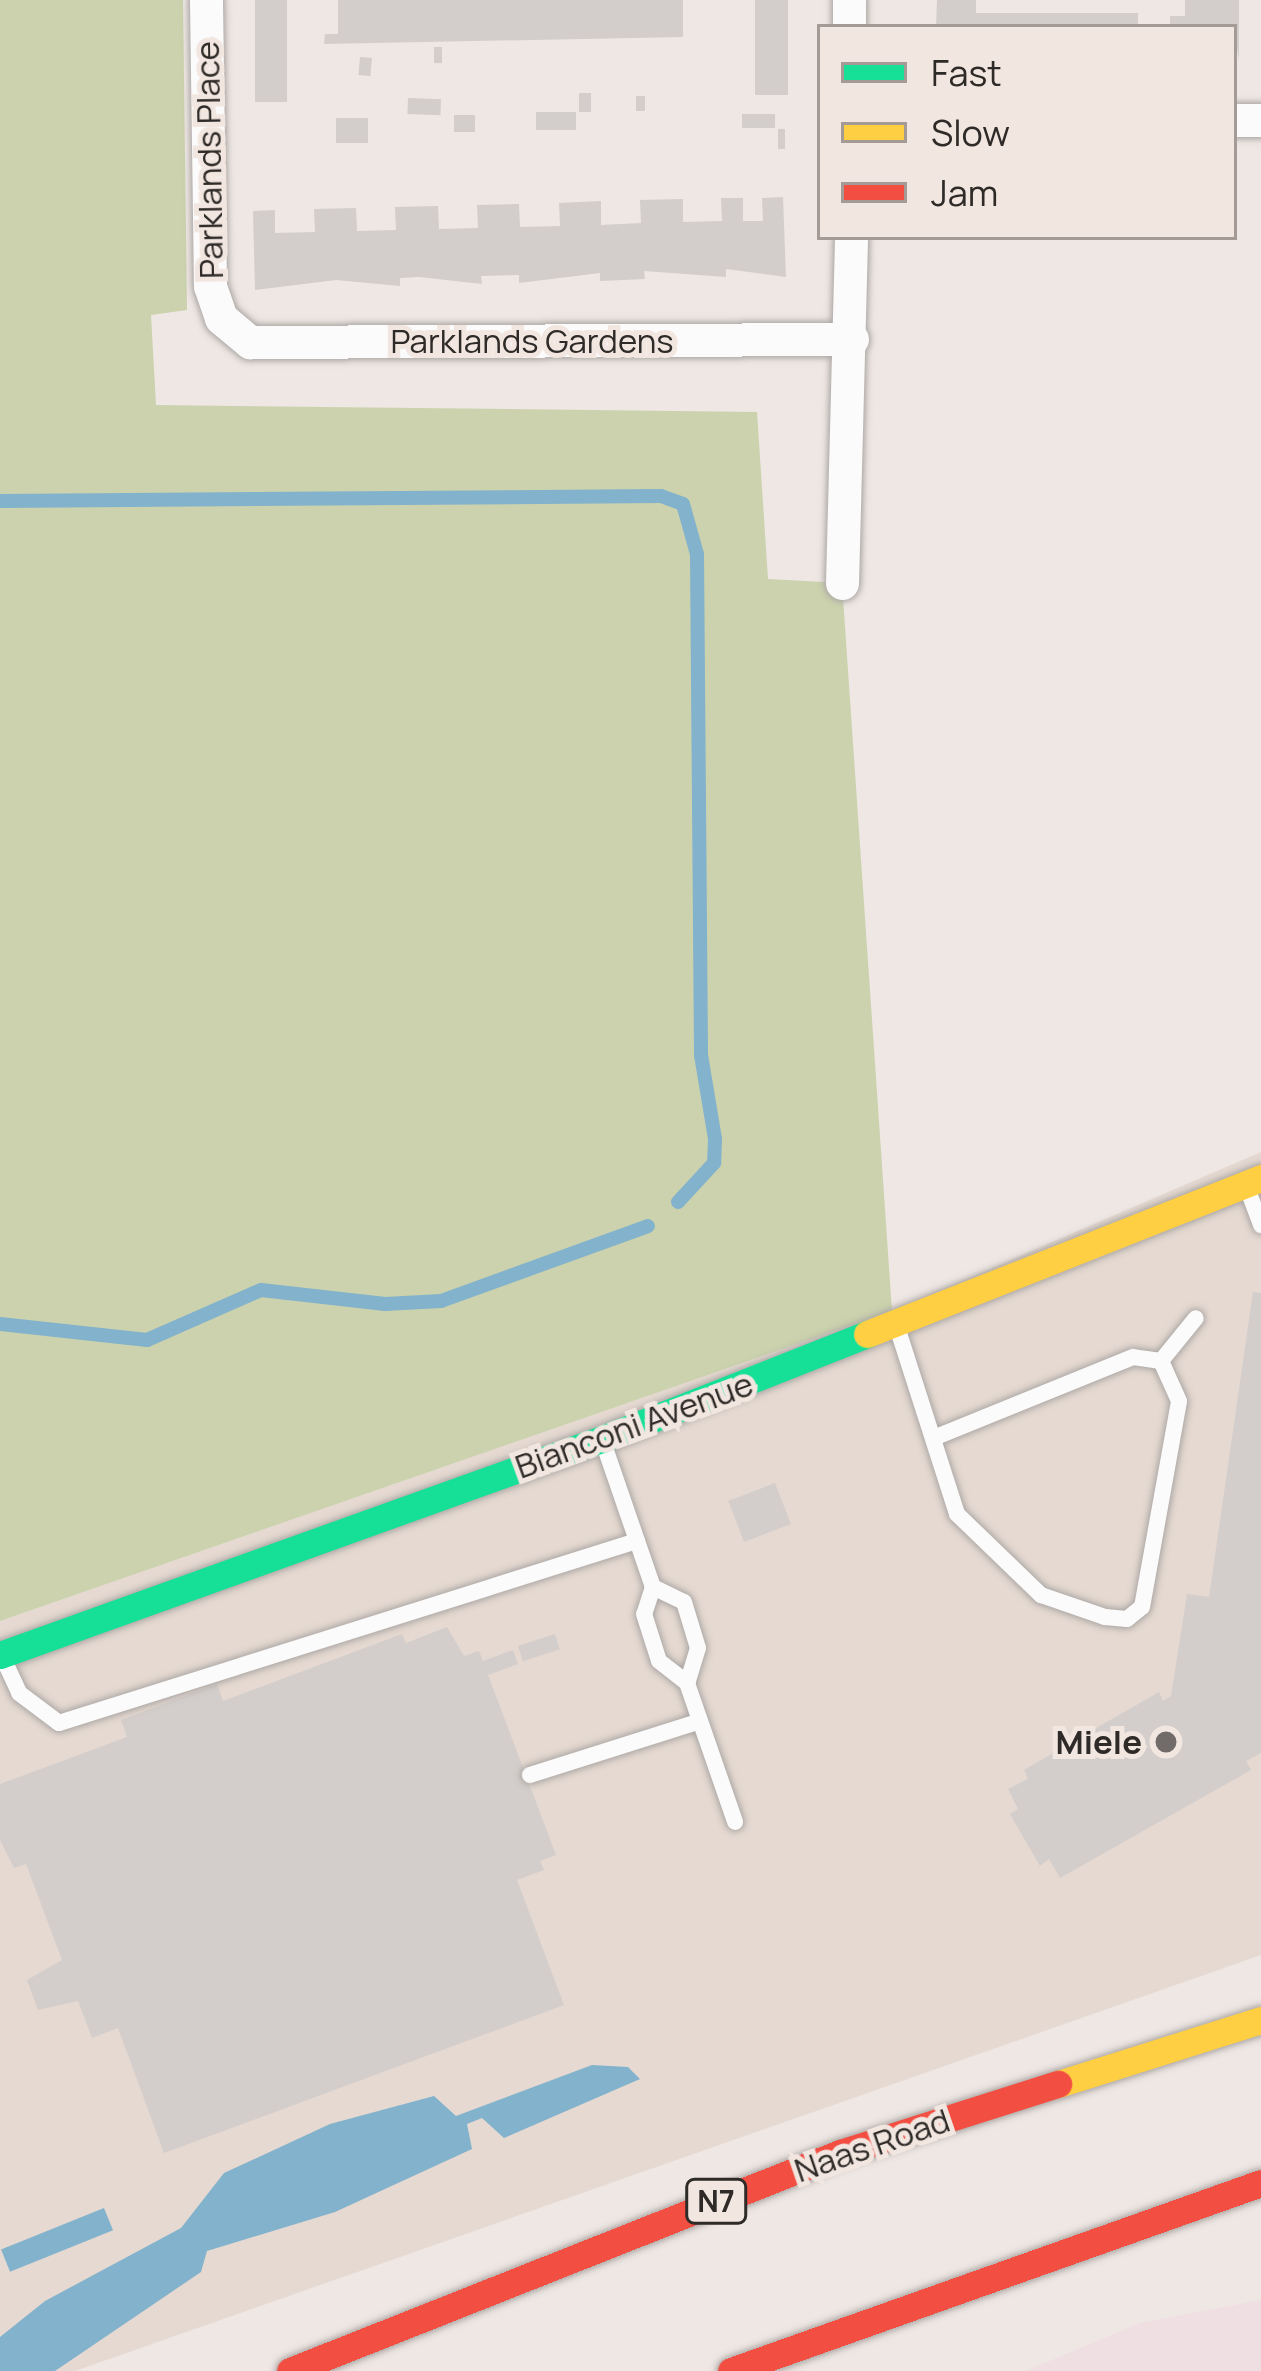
<!DOCTYPE html>
<html>
<head>
<meta charset="utf-8">
<style>
  body { margin:0 }
  #map { position:relative; width:1261px; height:2371px; overflow:hidden; background:#eee7e4; font-family:Manrope,sans-serif }
  div>[style] { position:absolute }
  .built>* { inset:0; background:#e5d9d1 }
  .industrial>* { inset:0; background:#efdee2 }
  .green>* { inset:0; background:#cbd2ad }
  .water>* { inset:0; background:#82b2cc; transform-origin:0 0 }
  .stream>* { height:14px; margin:-7px; padding:0 7px; transform-origin:7px; border-radius:7px; background:#82b2cc }
  .building>* { inset:0; background:#d3cecb; transform-origin:0 0 }
  .roads { filter:drop-shadow(0 0 3px #ada8a5) drop-shadow(0 0 3px #ada8a5) }
  .lane>* { height:16px; margin:-8px; padding:0 8px; transform-origin:8px; border-radius:8px; background:#fcfbfb }
  .street>* { height:33px; margin:-16.5px; padding:0 16.5px; transform-origin:16.5px; border-radius:16.5px; background:#fcfbfb }
  .fast>* { height:27px; margin:-13.5px; padding:0 13.5px; transform-origin:13.5px; border-radius:13.5px; background:#16e098 }
  .slow>* { height:27px; margin:-13.5px; padding:0 13.5px; transform-origin:13.5px; border-radius:13.5px; background:#ffcf43 }
  .jam>* { height:27px; margin:-13.5px; padding:0 13.5px; transform-origin:13.5px; border-radius:13.5px; background:#f24e42 }
  .dots>* { width:33px; height:33px; translate:-50% -50%; box-sizing:border-box; border:6px solid #f2e6e0; border-radius:50% }
  span { translate:-50% -50%; white-space:nowrap; text-align:center; line-height:1.15; -webkit-text-stroke:10px #f2e6e0; paint-order:stroke }
  .shield-label span { padding:3px 9px; background:#f2e6e0; border:3px solid; border-radius:9px; -webkit-text-stroke-width:0 }
  .shield-label { font-size:30px; color:#2e2a27; font-weight:700 }
  .street-label { font-size:33px; color:#2e2a27 }
  .poi-label { font-size:33px; color:#2e2a27; font-weight:700 }
  .right { translate:-100% -50%; text-align:right }
  .legend { position:absolute; left:817px; top:24px; width:420px; height:216px; box-sizing:border-box; background:#f2e6e0; border:3px solid #a49b96; margin:0; padding:15px 21px; list-style:none; font-size:36px; color:#2e2a27 }
  .legend li { display:flex; align-items:center; gap:24px; height:60px }
  .legend b { width:60px; border:3px solid #a49b96 }
</style>
</head>
<body>
<div id="map">
  <div class="built">
    <i style="clip-path:polygon(1261px 1152px,1261px 1955px,75px 2371px,0 2371px,0 1621px,892px 1311px)"></i>
  </div>
  <div class="industrial">
    <i style="clip-path:polygon(1261px 2300px,1261px 2371px,1026px 2371px,1140px 2323px)"></i>
  </div>
  <div class="green">
    <i style="clip-path:polygon(0 0,183px 0,187px 310px,151px 315px,156px 405px,757px 412px,768px 579px,842px 583px,892px 1311px,0 1621px)"></i>
  </div>
  <div class="water">
    <i style="clip-path:polygon(592px 2065px,628px 2067px,640px 2079px,504px 2138px,482px 2118px,467px 2124px,472px 2149px,335px 2212px,207px 2251px,201px 2272px,55px 2371px,0 2371px,0 2337px,45px 2301px,181px 2228px,224px 2173px,330px 2124px,434px 2096px,456px 2116px)"></i>
    <i style="left:104px;top:2208px;width:24px;height:111px;rotate:68deg"></i>
  </div>
  <div class="stream">
    <i style="left:0;top:501px;width:661px;rotate:-0.43deg"></i>
    <i style="left:661px;top:496px;width:23px;rotate:20deg"></i>
    <i style="left:683px;top:504px;width:52px;rotate:74.4deg"></i>
    <i style="left:697px;top:554px;width:501px;rotate:89.54deg"></i>
    <i style="left:701px;top:1055px;width:85px;rotate:80.5deg"></i>
    <i style="left:715px;top:1139px;width:24px;rotate:92deg"></i>
    <i style="left:714px;top:1163px;width:53px;rotate:132.7deg"></i>
    <i style="left:0;top:1324px;width:148px;rotate:6.2deg"></i>
    <i style="left:147px;top:1340px;width:124px;rotate:-23.7deg"></i>
    <i style="left:261px;top:1290px;width:125px;rotate:6.4deg"></i>
    <i style="left:385px;top:1304px;width:56px;rotate:-3.1deg"></i>
    <i style="left:441px;top:1301px;width:220px;rotate:-19.9deg"></i>
  </div>
  <div class="building">
    <i style="left:255px;top:0;width:32px;height:102px"></i>
    <i style="clip-path:polygon(338px 0,683px 0,683px 37px,324px 44px,325px 34px,338px 34px)"></i>
    <i style="left:755px;top:0;width:33px;height:95px"></i>
    <i style="clip-path:polygon(937px 0,976px 0,976px 13px,1138px 13px,1138px 27px,936px 27px)"></i>
    <i style="clip-path:polygon(1185px 0,1239px 0,1239px 61px,1234px 27px,1170px 27px,1170px 16px,1185px 16px)"></i>
    <i style="left:434px;top:47px;width:8px;height:16px"></i>
    <i style="left:360px;top:57px;width:12px;height:18px;rotate:5deg"></i>
    <i style="left:579px;top:93px;width:12px;height:19px"></i>
    <i style="left:636px;top:96px;width:9px;height:15px"></i>
    <i style="left:408px;top:98px;width:33px;height:16px;rotate:2deg"></i>
    <i style="left:576px;top:112px;width:18px;height:40px;rotate:90deg"></i>
    <i style="left:742px;top:114px;width:33px;height:14px"></i>
    <i style="left:475px;top:115px;width:17px;height:21px;rotate:90deg"></i>
    <i style="left:336px;top:118px;width:32px;height:25px"></i>
    <i style="left:778px;top:129px;width:7px;height:20px"></i>
    <i style="clip-path:polygon(783px 197px,786px 277px,726px 269px,726px 277px,644px 271px,645px 279px,600px 281px,600px 273px,519px 283px,519px 275px,481px 276px,482px 284px,419px 277px,400px 278px,400px 286px,336px 280px,255px 290px,253px 211px,275px 210px,275px 233px,315px 232px,314px 209px,356px 208px,357px 231px,396px 230px,395px 207px,438px 206px,439px 229px,478px 228px,477px 205px,519px 204px,520px 227px,560px 226px,559px 203px,601px 201px,601px 225px,641px 223px,640px 200px,683px 199px,683px 222px,722px 221px,721px 198px,743px 198px,743px 221px,763px 221px,762px 198px)"></i>
    <i style="clip-path:polygon(1253px 1292px,1261px 1293px,1261px 1753px,1246px 1761px,1251px 1770px,1060px 1878px,1049px 1859px,1040px 1866px,1010px 1814px,1018px 1809px,1008px 1789px,1028px 1779px,1024px 1770px,1091px 1731px,1159px 1692px,1163px 1701px,1171px 1696px,1187px 1594px,1209px 1597px)"></i>
    <i style="left:775px;top:1483px;width:44px;height:50px;rotate:69deg"></i>
    <i style="clip-path:polygon(447px 1627px,464px 1656px,479px 1651px,483px 1661px,513px 1650px,518px 1664px,488px 1675px,556px 1855px,540px 1861px,544px 1870px,517px 1880px,564px 2005px,164px 2153px,118px 2028px,92px 2038px,78px 2001px,38px 2010px,27px 1980px,62px 1960px,26px 1864px,14px 1868px,0 1840px,0 1784px,127px 1737px,121px 1720px,217px 1684px,223px 1701px,402px 1634px,406px 1643px)"></i>
    <i style="left:555px;top:1634px;width:16px;height:39px;rotate:72deg"></i>
  </div>
  <div class="roads">
    <div class="lane">
      <i style="left:1246px;top:1185px;width:43px;rotate:69.4deg"></i>
      <i style="left:897px;top:1327px;width:196px;rotate:72.2deg"></i>
      <i style="left:957px;top:1514px;width:117px;rotate:44deg"></i>
      <i style="left:1041px;top:1595px;width:68px;rotate:19deg"></i>
      <i style="left:1105px;top:1617px;width:22px;rotate:5deg"></i>
      <i style="left:1127px;top:1619px;width:19px;rotate:-39deg"></i>
      <i style="left:1142px;top:1607px;width:209px;rotate:-79.8deg"></i>
      <i style="left:1179px;top:1401px;width:44px;rotate:-114.2deg"></i>
      <i style="left:1161px;top:1361px;width:28px;rotate:-172deg"></i>
      <i style="left:1133px;top:1357px;width:215px;rotate:157.9deg"></i>
      <i style="left:1161px;top:1361px;width:55px;rotate:-50.9deg"></i>
      <i style="left:603px;top:1442px;width:153px;rotate:71deg"></i>
      <i style="left:653px;top:1587px;width:28px;rotate:108deg"></i>
      <i style="left:644px;top:1614px;width:49px;rotate:72.3deg"></i>
      <i style="left:659px;top:1661px;width:36px;rotate:38deg"></i>
      <i style="left:687px;top:1683px;width:147px;rotate:70.9deg"></i>
      <i style="left:653px;top:1587px;width:34px;rotate:26deg"></i>
      <i style="left:684px;top:1602px;width:48px;rotate:73.1deg"></i>
      <i style="left:698px;top:1648px;width:37px;rotate:107deg"></i>
      <i style="left:3px;top:1658px;width:38px;rotate:65deg"></i>
      <i style="left:19px;top:1693px;width:50px;rotate:36.9deg"></i>
      <i style="left:59px;top:1723px;width:606px;rotate:-17.48deg"></i>
      <i style="left:530px;top:1775px;width:178px;rotate:-17.6deg"></i>
    </div>
    <div class="street">
      <i style="left:206px;top:0;width:286px;rotate:89.2deg"></i>
      <i style="left:210px;top:286px;width:34px;rotate:71deg"></i>
      <i style="left:221px;top:318px;width:38px;rotate:40deg"></i>
      <i style="left:250px;top:342px;width:602px;rotate:-0.29deg"></i>
      <i style="left:849px;top:0;width:27px;rotate:90deg"></i>
      <i style="left:1234px;top:120px;width:27px"></i>
      <i style="left:842px;top:583px;width:346px;rotate:-88.5deg"></i>
    </div>
    <div class="fast">
      <i style="left:0;top:1655px;width:640px;rotate:-19.74deg"></i>
      <i style="left:602px;top:1439px;width:285px;rotate:-21.6deg"></i>
    </div>
    <div class="slow">
      <i style="left:867px;top:1334px;width:424px;rotate:-21.6deg"></i>
      <i style="left:1058px;top:2084px;width:213px;rotate:-17.5deg"></i>
    </div>
    <div class="jam">
      <i style="left:290px;top:2371px;width:592px;rotate:-21.62deg"></i>
      <i style="left:840px;top:2153px;width:229px;rotate:-17.6deg"></i>
      <i style="left:731px;top:2371px;width:562px;rotate:-19.53deg"></i>
    </div>
  </div>
  <div class="dots">
    <i style="left:1166px;top:1742px;background:#716c69"></i>
  </div>
  <div class="shield-label">
    <span style="left:716px;top:2201px">N7</span>
  </div>
  <div class="street-label">
    <span style="left:209px;top:160px;rotate:-91deg">Parklands Place</span>
    <span style="left:532px;top:341px">Parklands Gardens</span>
    <span style="left:634px;top:1425px;rotate:-20deg">Bianconi Avenue</span>
    <span style="left:872px;top:2145px;rotate:-19deg">Naas Road</span>
  </div>
  <div class="poi-label">
    <span class="right" style="left:1142px;top:1742px">Miele</span>
  </div>
  <ul class="legend">
  <li><b style="height:15px;background:#16e098"></b>Fast</li>
  <li><b style="height:15px;background:#ffcf43"></b>Slow</li>
  <li><b style="height:15px;background:#f24e42"></b>Jam</li>
  </ul>
</div>
</body>
</html>
